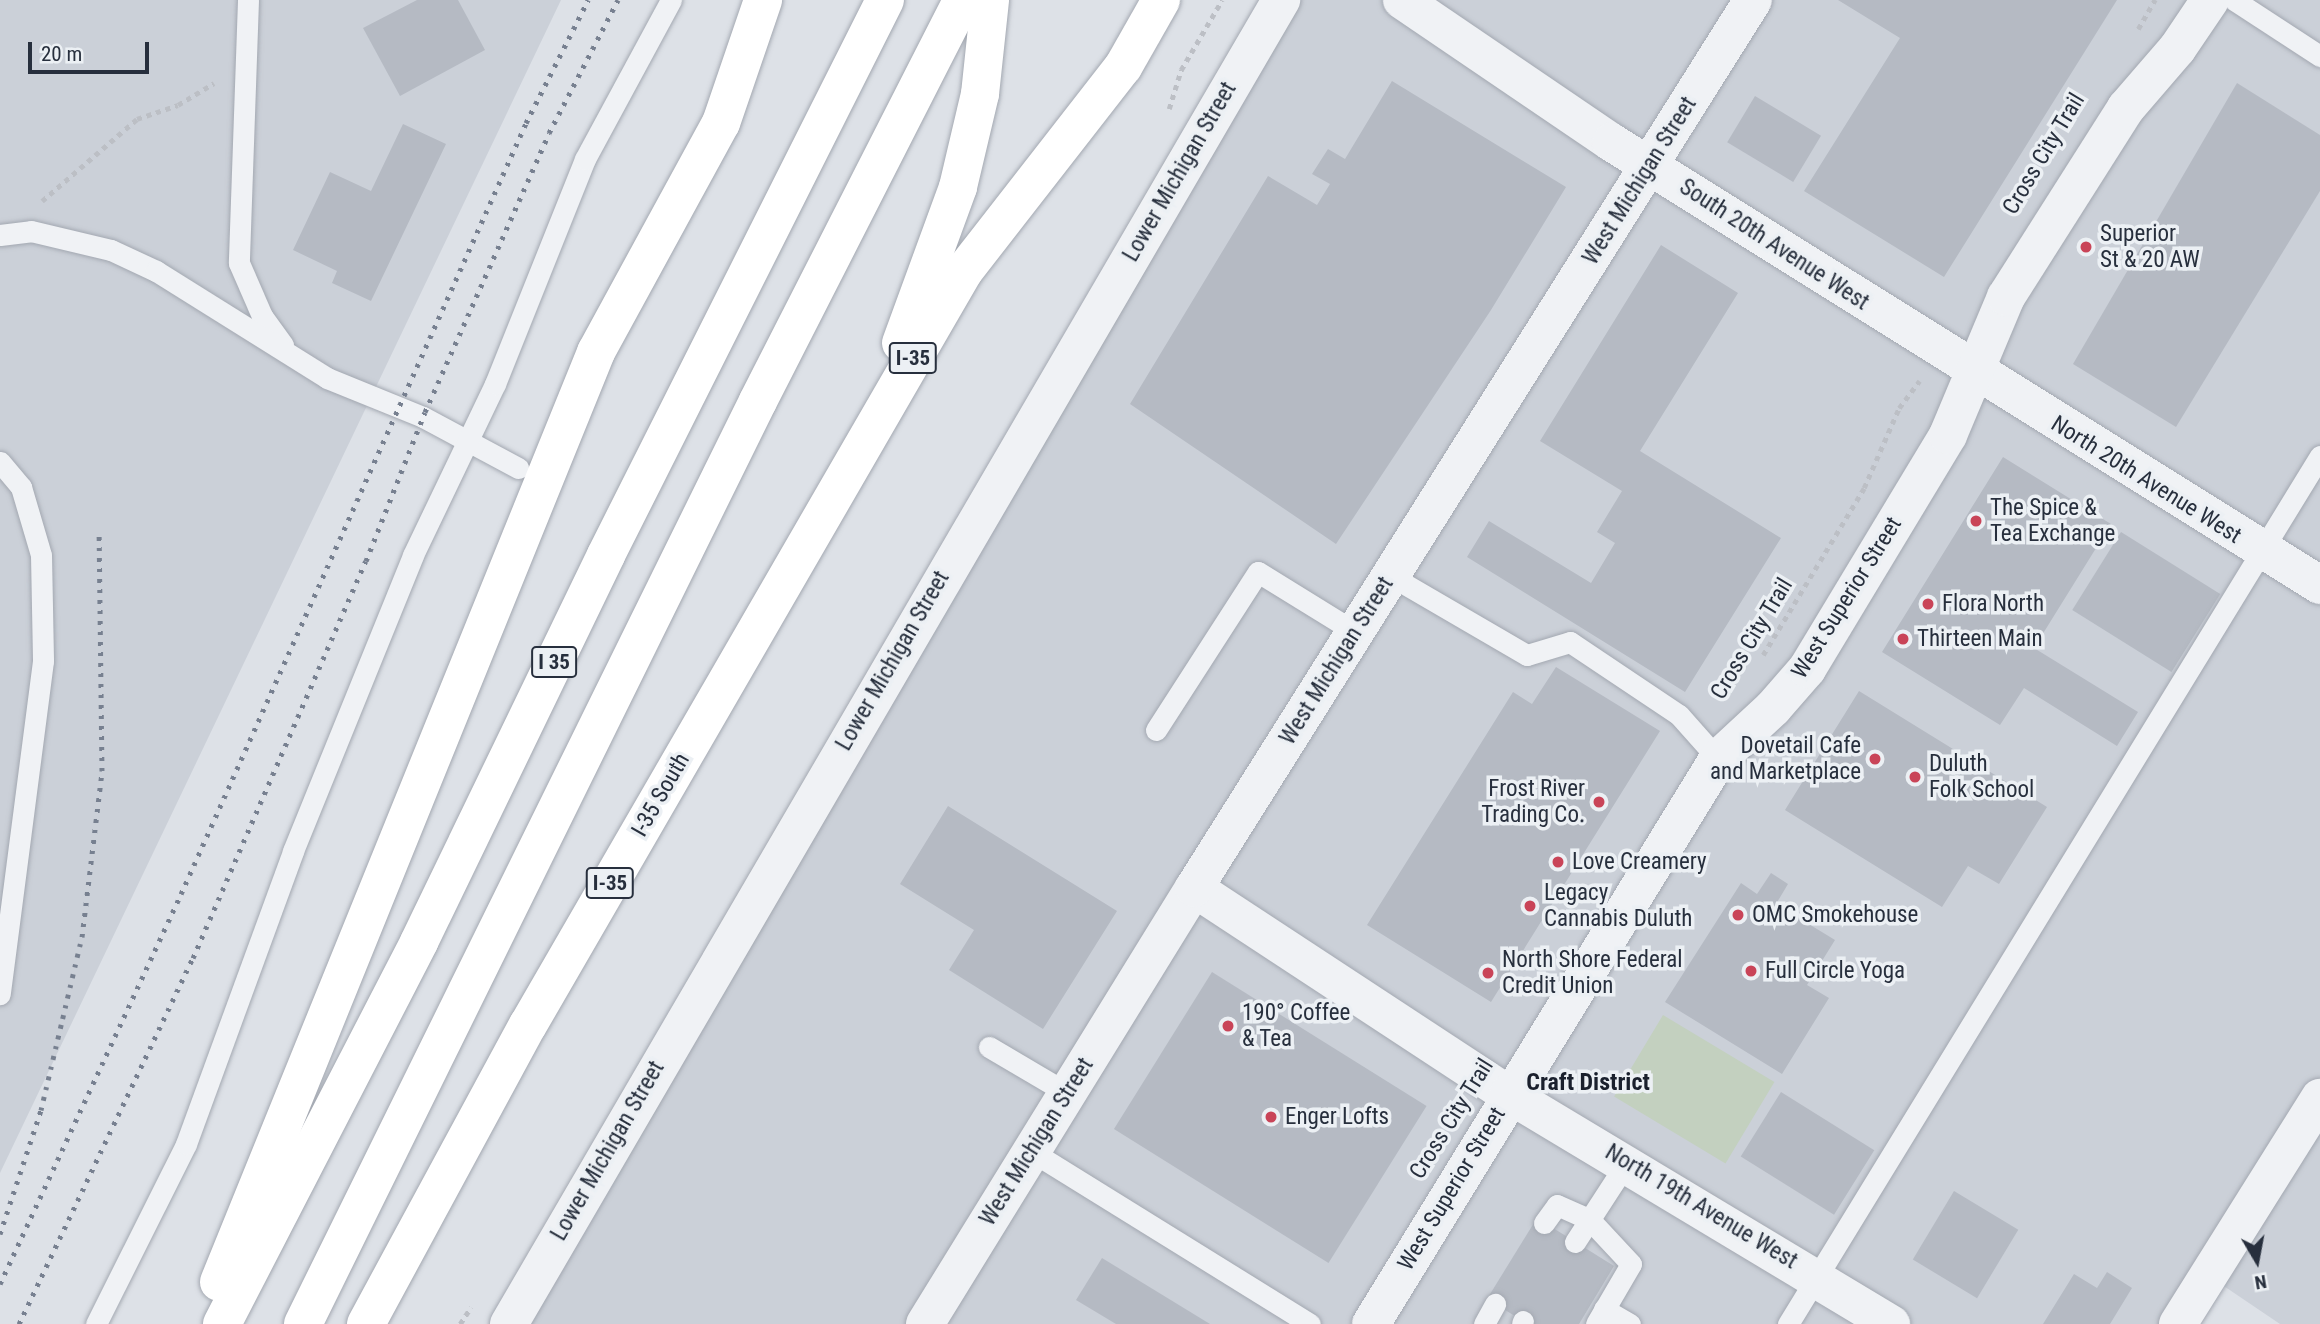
<!DOCTYPE html>
<html>
<head>
<meta charset="utf-8">
<style>
  body { margin:0 }
  #map { position:relative; width:2320px; height:1324px; overflow:hidden; background:#dde1e7; font-family:"Roboto Condensed",sans-serif }
  div>[style] { position:absolute }
  .built>* { inset:0; background:#cbd0d8 }
  .green>* { inset:0; background:#c3d0bf; transform-origin:0 0 }
  .building>* { inset:0; background:#b5bac3; transform-origin:0 0 }
  .path>* { height:4.5px; margin-top:-2.25px; transform-origin:0; background:repeating-linear-gradient(90deg,#bcbfc5 0 5px,transparent 0 10px) }
  .roads { filter:drop-shadow(0 0 2px #a3a8b1) drop-shadow(0 0 2px #a3a8b1) }
  .service>* { height:21px; margin:-10.5px; padding:0 10.5px; transform-origin:10.5px; border-radius:10.5px; background:#f0f2f5 }
  .minor>* { height:38px; margin:-19px; padding:0 19px; transform-origin:19px; border-radius:19px; background:#f0f2f5 }
  .tertiary>* { height:38px; margin:-19px; padding:0 19px; transform-origin:19px; border-radius:19px; background:#f0f2f5 }
  .motorway>* { height:38px; margin:-19px; padding:0 19px; transform-origin:19px; border-radius:19px; background:#fff }
  .rail>* { height:5px; margin-top:-2.5px; transform-origin:0; background:repeating-linear-gradient(90deg,#778090 0 3.5px,transparent 0 10.5px) }
  .dots>* { width:19px; height:19px; translate:-50% -50%; box-sizing:border-box; border:4px solid #ecf0f4; border-radius:50% }
  span { translate:-50% -50%; white-space:nowrap; text-align:center; line-height:1.15; -webkit-text-stroke:7px #ecf0f4; paint-order:stroke }
  .shield-label span { padding:2px 5px; background:#ecf0f4; border:2px solid; border-radius:5px; -webkit-text-stroke-width:0 }
  .shield-label { font-size:21px; color:#272f3d; font-weight:700 }
  .street-label { font-size:23px; color:#272f3d }
  .poi-label { font-size:23px; color:#272f3d }
  .left { translate:0 -50%; text-align:left }
  .right { translate:-100% -50%; text-align:right }
  .neighbourhood-label { font-size:24px; color:#1a202d; font-weight:700 }
  .north { position:absolute; left:2222px; top:1226px; width:70px; height:70px; -webkit-text-stroke:5px #ecf0f4; paint-order:stroke; rotate:170deg; font-size:19px; font-weight:700; line-height:28px; text-align:center; color:#272f3d }
  .north::after { content:''; display:block; margin:auto; width:24px; height:32px; background:#272f3d; clip-path:polygon(50% 0,100% 100%,50% 72%,0 100%) }
  .scale { position:absolute; left:28px; top:42px; width:121px; height:32px; box-sizing:border-box; border:4px solid #272f3d; border-top:0; padding-left:9px; font-size:21px; line-height:24px; white-space:nowrap; color:#272f3d; -webkit-text-stroke:5px #ecf0f4; paint-order:stroke }
</style>
</head>
<body>
<div id="map">
  <div class="built">
    <i style="clip-path:polygon(0 0,561px 0,0 1173px)"></i>
    <i style="clip-path:polygon(1281px 0,2320px 0,2320px 1324px,2280px 1324px,2209px 1276px,2178px 1324px,511px 1324px)"></i>
  </div>
  <div class="green">
    <i style="left:1663px;top:1015px;width:130px;height:95px;rotate:31deg"></i>
  </div>
  <div class="building">
    <i style="clip-path:polygon(417px 0,458px 0,485px 50px,400px 96px,363px 28px)"></i>
    <i style="clip-path:polygon(1838px 0,2117px 0,1944px 277px,1804px 191px,1900px 38px)"></i>
    <i style="clip-path:polygon(1392px 81px,1566px 187px,1491px 310px,1336px 544px,1130px 404px,1268px 176px,1317px 205px,1330px 184px,1312px 174px,1328px 149px,1345px 159px)"></i>
    <i style="clip-path:polygon(2237px 83px,2320px 135px,2320px 191px,2176px 427px,2073px 364px)"></i>
    <i style="left:1755px;top:96px;width:77px;height:54px;rotate:31deg"></i>
    <i style="clip-path:polygon(403px 124px,446px 144px,371px 301px,332px 283px,337px 271px,293px 250px,330px 172px,371px 191px)"></i>
    <i style="clip-path:polygon(1661px 245px,1738px 293px,1640px 451px,1781px 538px,1685px 692px,1467px 557px,1489px 521px,1591px 583px,1615px 543px,1597px 532px,1622px 491px,1540px 441px)"></i>
    <i style="clip-path:polygon(2003px 457px,2111px 524px,2034px 648px,2138px 712px,2117px 746px,2024px 688px,2000px 725px,1882px 652px)"></i>
    <i style="left:2121px;top:532px;width:117px;height:92px;rotate:32deg"></i>
    <i style="clip-path:polygon(1556px 667px,1660px 731px,1491px 1002px,1367px 925px,1513px 692px,1532px 704px)"></i>
    <i style="clip-path:polygon(1859px 691px,2047px 807px,1999px 884px,1968px 866px,1942px 907px,1785px 810px)"></i>
    <i style="clip-path:polygon(948px 806px,1117px 911px,1043px 1029px,949px 970px,974px 930px,900px 884px)"></i>
    <i style="clip-path:polygon(1771px 873px,1788px 884px,1776px 904px,1835px 940px,1807px 985px,1829px 998px,1782px 1074px,1665px 1002px,1741px 883px,1757px 894px)"></i>
    <i style="left:1212px;top:972px;width:253px;height:185px;rotate:32deg"></i>
    <i style="left:1781px;top:1092px;width:110px;height:76px;rotate:32deg"></i>
    <i style="left:1954px;top:1191px;width:75px;height:80px;rotate:31deg"></i>
    <i style="clip-path:polygon(1537px 1218px,1614px 1266px,1579px 1324px,1528px 1324px,1487px 1299px)"></i>
    <i style="clip-path:polygon(1102px 1258px,1210px 1324px,1116px 1324px,1076px 1300px)"></i>
    <i style="clip-path:polygon(2107px 1272px,2132px 1288px,2110px 1324px,2043px 1324px,2074px 1274px,2097px 1288px)"></i>
  </div>
  <div class="path">
    <i style="left:2138px;top:29px;width:34px;rotate:-60deg"></i>
    <i style="left:1169px;top:109px;width:41px;rotate:-72.9deg"></i>
    <i style="left:1181px;top:70px;width:81px;rotate:-59.6deg"></i>
    <i style="left:42px;top:201px;width:125px;rotate:-40.8deg"></i>
    <i style="left:137px;top:119px;width:43px;rotate:-18.9deg"></i>
    <i style="left:178px;top:105px;width:42px;rotate:-31.4deg"></i>
    <i style="left:1763px;top:655px;width:195px;rotate:-58.8deg"></i>
    <i style="left:1864px;top:488px;width:87px;rotate:-66.4deg"></i>
    <i style="left:1899px;top:408px;width:34px;rotate:-53deg"></i>
    <i style="left:460px;top:1324px;width:20px;rotate:-57deg"></i>
  </div>
  <div class="roads">
    <div class="service">
      <i style="left:248px;top:0;width:263px;rotate:92deg"></i>
      <i style="left:239px;top:263px;width:58px;rotate:66.5deg"></i>
      <i style="left:262px;top:316px;width:36px;rotate:54deg"></i>
      <i style="left:2234px;top:0;width:103px;rotate:33.1deg"></i>
      <i style="left:0;top:235px;width:31px;rotate:-7deg"></i>
      <i style="left:31px;top:231px;width:82px;rotate:13.4deg"></i>
      <i style="left:111px;top:250px;width:50px;rotate:25deg"></i>
      <i style="left:156px;top:271px;width:202px;rotate:32deg"></i>
      <i style="left:327px;top:378px;width:104px;rotate:22.1deg"></i>
      <i style="left:423px;top:417px;width:108px;rotate:28.2deg"></i>
      <i style="left:0;top:462px;width:33px;rotate:50deg"></i>
      <i style="left:21px;top:487px;width:71px;rotate:73.6deg"></i>
      <i style="left:41px;top:555px;width:106px;rotate:88.9deg"></i>
      <i style="left:43px;top:661px;width:336px;rotate:97.4deg"></i>
      <i style="left:1391px;top:576px;width:157px;rotate:30.2deg"></i>
      <i style="left:1527px;top:655px;width:45px;rotate:-16.8deg"></i>
      <i style="left:1570px;top:642px;width:131px;rotate:33.8deg"></i>
      <i style="left:1679px;top:715px;width:59px;rotate:48.4deg"></i>
      <i style="left:1156px;top:730px;width:188px;rotate:-57.2deg"></i>
      <i style="left:1258px;top:572px;width:114px;rotate:31.7deg"></i>
      <i style="left:989px;top:1047px;width:91px;rotate:30.5deg"></i>
      <i style="left:1031px;top:1151px;width:328px;rotate:31.8deg"></i>
      <i style="left:1544px;top:1223px;width:22px;rotate:-54deg"></i>
      <i style="left:1557px;top:1205px;width:36px;rotate:24deg"></i>
      <i style="left:1590px;top:1220px;width:60px;rotate:47deg"></i>
      <i style="left:1631px;top:1264px;width:69px;rotate:120.3deg"></i>
      <i style="left:1575px;top:1242px;width:95px;rotate:-57deg"></i>
      <i style="left:1604px;top:1309px;width:30px;rotate:30deg"></i>
      <i style="left:96px;top:1324px;width:201px;rotate:-63.4deg"></i>
      <i style="left:186px;top:1144px;width:312px;rotate:-69.9deg"></i>
      <i style="left:293px;top:851px;width:319px;rotate:-67.9deg"></i>
      <i style="left:413px;top:555px;width:190px;rotate:-64.4deg"></i>
      <i style="left:495px;top:384px;width:242px;rotate:-68.2deg"></i>
      <i style="left:585px;top:159px;width:181px;rotate:-61.6deg"></i>
      <i style="left:1484px;top:1324px;width:23px;rotate:-61deg"></i>
      <i style="left:1522px;top:1324px;width:3px;rotate:-72deg"></i>
      <i style="left:1788px;top:1324px;width:1018px;rotate:-58.5deg"></i>
    </div>
    <div class="minor">
      <i style="left:1402px;top:0;width:253px;rotate:34.2deg"></i>
      <i style="left:1611px;top:142px;width:836px;rotate:32deg"></i>
      <i style="left:1194px;top:888px;width:376px;rotate:33.3deg"></i>
      <i style="left:1508px;top:1094px;width:447px;rotate:31deg"></i>
      <i style="left:509px;top:1324px;width:1533px;rotate:-59.75deg"></i>
      <i style="left:925px;top:1324px;width:512px;rotate:-58.33deg"></i>
      <i style="left:1194px;top:888px;width:1049px;rotate:-57.81deg"></i>
    </div>
    <div class="tertiary">
      <i style="left:1371px;top:1324px;width:663px;rotate:-58.44deg"></i>
      <i style="left:1718px;top:759px;width:75px;rotate:-42.8deg"></i>
      <i style="left:1773px;top:708px;width:52px;rotate:-48.9deg"></i>
      <i style="left:1807px;top:669px;width:273px;rotate:-58.9deg"></i>
      <i style="left:1948px;top:435px;width:150px;rotate:-67.2deg"></i>
      <i style="left:2006px;top:297px;width:224px;rotate:-57.6deg"></i>
      <i style="left:2126px;top:108px;width:78px;rotate:-49.2deg"></i>
      <i style="left:2177px;top:49px;width:59px;rotate:-56deg"></i>
      <i style="left:2178px;top:1324px;width:267px;rotate:-57.9deg"></i>
    </div>
    <div class="motorway">
      <i style="left:901px;top:343px;width:166px;rotate:-69.9deg"></i>
      <i style="left:958px;top:187px;width:96px;rotate:-76.7deg"></i>
      <i style="left:980px;top:94px;width:95px;rotate:-83.9deg"></i>
      <i style="left:219px;top:1282px;width:1004px;rotate:-67.93deg"></i>
      <i style="left:596px;top:352px;width:261px;rotate:-61.4deg"></i>
      <i style="left:721px;top:123px;width:130px;rotate:-71.1deg"></i>
      <i style="left:222px;top:1324px;width:430px;rotate:-62.7deg"></i>
      <i style="left:419px;top:942px;width:430px;rotate:-64.2deg"></i>
      <i style="left:606px;top:555px;width:621px;rotate:-63.31deg"></i>
      <i style="left:303px;top:1324px;width:1029px;rotate:-63.76deg"></i>
      <i style="left:758px;top:401px;width:450px;rotate:-63deg"></i>
      <i style="left:366px;top:1324px;width:340px;rotate:-61.6deg"></i>
      <i style="left:528px;top:1025px;width:871px;rotate:-59.96deg"></i>
      <i style="left:964px;top:271px;width:259px;rotate:-52.1deg"></i>
      <i style="left:1123px;top:67px;width:77px;rotate:-60.4deg"></i>
    </div>
  </div>
  <div class="rail">
    <i style="left:0;top:1234px;width:131px;rotate:-71.7deg"></i>
    <i style="left:41px;top:1110px;width:178px;rotate:-76.7deg"></i>
    <i style="left:82px;top:937px;width:167px;rotate:-83.1deg"></i>
    <i style="left:102px;top:771px;width:240px;rotate:-90.7deg"></i>
    <i style="left:0;top:1284px;width:430px;rotate:-65.1deg"></i>
    <i style="left:181px;top:894px;width:845px;rotate:-65.89deg"></i>
    <i style="left:526px;top:123px;width:138px;rotate:-63.2deg"></i>
    <i style="left:19px;top:1324px;width:405px;rotate:-64.6deg"></i>
    <i style="left:193px;top:958px;width:433px;rotate:-66.5deg"></i>
    <i style="left:366px;top:561px;width:160px;rotate:-68.4deg"></i>
    <i style="left:425px;top:412px;width:305px;rotate:-66deg"></i>
    <i style="left:549px;top:133px;width:150px;rotate:-62.6deg"></i>
  </div>
  <div class="dots">
    <i style="left:2086px;top:247px;background:#c94458"></i>
    <i style="left:1976px;top:521px;background:#c94458"></i>
    <i style="left:1928px;top:604px;background:#c94458"></i>
    <i style="left:1903px;top:639px;background:#c94458"></i>
    <i style="left:1875px;top:759px;background:#c94458"></i>
    <i style="left:1915px;top:777px;background:#c94458"></i>
    <i style="left:1599px;top:802px;background:#c94458"></i>
    <i style="left:1558px;top:862px;background:#c94458"></i>
    <i style="left:1530px;top:906px;background:#c94458"></i>
    <i style="left:1738px;top:915px;background:#c94458"></i>
    <i style="left:1751px;top:971px;background:#c94458"></i>
    <i style="left:1488px;top:973px;background:#c94458"></i>
    <i style="left:1228px;top:1026px;background:#c94458"></i>
    <i style="left:1271px;top:1117px;background:#c94458"></i>
  </div>
  <div class="shield-label">
    <span style="left:913px;top:358px">I-35</span>
    <span style="left:554px;top:662px">I 35</span>
    <span style="left:610px;top:883px">I-35</span>
  </div>
  <div class="street-label">
    <span style="left:2044px;top:154px;rotate:-59deg">Cross City Trail</span>
    <span style="left:1180px;top:172px;rotate:-60deg">Lower Michigan Street</span>
    <span style="left:1640px;top:181px;rotate:-58deg">West Michigan Street</span>
    <span style="left:1774px;top:245px;rotate:33deg">South 20th Avenue West</span>
    <span style="left:2146px;top:480px;rotate:32deg">North 20th Avenue West</span>
    <span style="left:1847px;top:598px;rotate:-58deg">West Superior Street</span>
    <span style="left:1752px;top:639px;rotate:-59deg">Cross City Trail</span>
    <span style="left:893px;top:661px;rotate:-60deg">Lower Michigan Street</span>
    <span style="left:1337px;top:661px;rotate:-58deg">West Michigan Street</span>
    <span style="left:661px;top:795px;rotate:-60deg">I-35 South</span>
    <span style="left:1452px;top:1119px;rotate:-58deg">Cross City Trail</span>
    <span style="left:1037px;top:1142px;rotate:-58deg">West Michigan Street</span>
    <span style="left:608px;top:1151px;rotate:-60deg">Lower Michigan Street</span>
    <span style="left:1452px;top:1189px;rotate:-59deg">West Superior Street</span>
    <span style="left:1701px;top:1207px;rotate:31deg">North 19th Avenue West</span>
  </div>
  <div class="poi-label">
    <span class="left" style="left:2100px;top:247px">Superior<br>St &amp; 20 AW</span>
    <span class="left" style="left:1990px;top:521px">The Spice &amp;<br>Tea Exchange</span>
    <span class="left" style="left:1942px;top:604px">Flora North</span>
    <span class="left" style="left:1917px;top:639px">Thirteen Main</span>
    <span class="right" style="left:1861px;top:759px">Dovetail Cafe<br>and Marketplace</span>
    <span class="left" style="left:1929px;top:777px">Duluth<br>Folk School</span>
    <span class="right" style="left:1585px;top:802px">Frost River<br>Trading Co.</span>
    <span class="left" style="left:1572px;top:862px">Love Creamery</span>
    <span class="left" style="left:1544px;top:906px">Legacy<br>Cannabis Duluth</span>
    <span class="left" style="left:1752px;top:915px">OMC Smokehouse</span>
    <span class="left" style="left:1502px;top:973px">North Shore Federal<br>Credit Union</span>
    <span class="left" style="left:1765px;top:971px">Full Circle Yoga</span>
    <span class="left" style="left:1242px;top:1026px">190° Coffee<br>&amp; Tea</span>
    <span class="left" style="left:1285px;top:1117px">Enger Lofts</span>
  </div>
  <div class="neighbourhood-label">
    <span style="left:1588px;top:1083px">Craft District</span>
  </div>
  <div class="north">N</div>
  <div class="scale">20 m</div>
</div>
</body>
</html>
